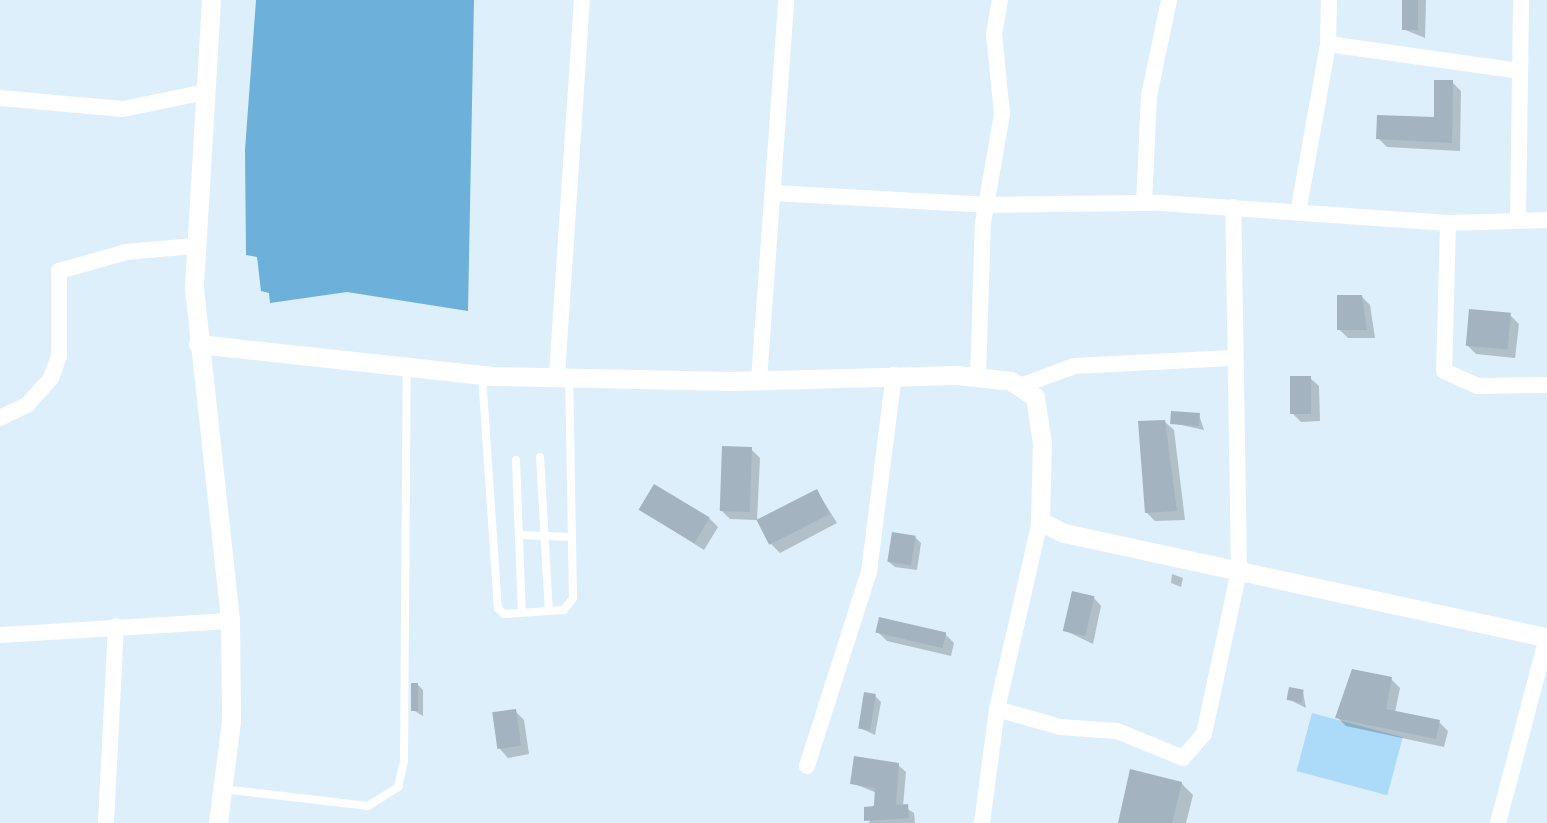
<!DOCTYPE html>
<html>
<head>
<meta charset="utf-8">
<style>
  body { margin:0 }
  #map { position:relative; width:1547px; height:823px; overflow:hidden; background:#ddeffb; font-family:Barlow,sans-serif }
  div>[style] { position:absolute }
  .green>* { inset:0; background:#acdbf9; transform-origin:0 0 }
  .forest>* { inset:0; background:#6db1da }
  .shadow>* { inset:0; background:#0003 }
  .building>* { inset:0; background:#a3b4c0; transform-origin:0 0 }
  .service>* { height:8px; margin:-4px; padding:0 4px; transform-origin:4px; border-radius:4px; background:#fff }
  .minor>* { height:16px; margin:-8px; padding:0 8px; transform-origin:8px; border-radius:8px; background:#fff }
  .tertiary>* { height:19px; margin:-9.5px; padding:0 9.5px; transform-origin:9.5px; border-radius:9.5px; background:#fff }
  span { translate:-50% -50%; white-space:nowrap; text-align:center; line-height:1.15; -webkit-text-stroke:5px #fff; paint-order:stroke }
</style>
</head>
<body>
<div id="map">
  <div class="green">
    <i style="left:1312px;top:713px;width:94px;height:60px;rotate:15deg"></i>
  </div>
  <div class="forest">
    <i style="clip-path:polygon(256px 0,474px 0,468px 311px,347px 292px,270px 303px,269px 293px,261px 291px,257px 257px,246px 255px,245px 150px)"></i>
  </div>
  <div class="shadow">
    <i style="clip-path:polygon(1403px 0,1426px 0,1425px 38px,1403px 29px)"></i>
    <i style="clip-path:polygon(1452px 82px,1461px 91px,1460px 151px,1387px 147px,1378px 138px,1436px 119px)"></i>
    <i style="clip-path:polygon(1361px 296px,1370px 305px,1375px 338px,1348px 338px,1339px 329px)"></i>
    <i style="clip-path:polygon(1510px 315px,1519px 324px,1515px 358px,1476px 354px,1467px 345px)"></i>
    <i style="clip-path:polygon(1310px 378px,1319px 386px,1320px 421px,1301px 422px,1292px 413px)"></i>
    <i style="clip-path:polygon(1199px 415px,1204px 430px,1172px 423px)"></i>
    <i style="clip-path:polygon(1165px 422px,1174px 430px,1185px 520px,1155px 521px,1146px 512px)"></i>
    <i style="clip-path:polygon(751px 449px,760px 458px,757px 520px,730px 519px,721px 510px)"></i>
    <i style="clip-path:polygon(817px 491px,837px 523px,780px 553px,771px 544px)"></i>
    <i style="clip-path:polygon(641px 510px,709px 518px,718px 527px,704px 550px)"></i>
    <i style="clip-path:polygon(915px 537px,921px 543px,917px 570px,895px 567px,889px 562px)"></i>
    <i style="clip-path:polygon(1172px 574px,1183px 578px,1181px 587px,1171px 583px)"></i>
    <i style="clip-path:polygon(1093px 597px,1101px 606px,1093px 644px,1066px 631px)"></i>
    <i style="clip-path:polygon(878px 632px,945px 634px,954px 643px,951px 656px,887px 641px)"></i>
    <i style="clip-path:polygon(1391px 679px,1400px 688px,1395px 712px,1439px 722px,1448px 731px,1444px 747px,1346px 726px,1337px 717px)"></i>
    <i style="clip-path:polygon(417px 684px,423px 690px,423px 716px,413px 710px)"></i>
    <i style="clip-path:polygon(1303px 692px,1306px 708px,1288px 699px)"></i>
    <i style="clip-path:polygon(875px 696px,881px 702px,875px 735px,860px 728px)"></i>
    <i style="clip-path:polygon(515px 711px,524px 720px,529px 754px,508px 758px,500px 749px)"></i>
    <i style="clip-path:polygon(898px 765px,906px 772px,903px 806px,914px 813px,915px 823px,869px 823px,877px 793px,852px 783px)"></i>
    <i style="clip-path:polygon(1181px 783px,1193px 795px,1186px 823px,1119px 823px)"></i>
  </div>
  <div class="building">
    <i style="left:1402px;top:0;width:16px;height:30px"></i>
    <i style="clip-path:polygon(1434px 80px,1453px 80px,1452px 143px,1376px 139px,1377px 115px,1434px 117px)"></i>
    <i style="clip-path:polygon(1337px 295px,1362px 295px,1367px 330px,1337px 330px)"></i>
    <i style="left:1469px;top:309px;width:42px;height:37px;rotate:5deg"></i>
    <i style="left:1290px;top:376px;width:21px;height:38px"></i>
    <i style="left:1171px;top:411px;width:29px;height:13px;rotate:4deg"></i>
    <i style="clip-path:polygon(1165px 420px,1177px 511px,1145px 513px,1138px 421px)"></i>
    <i style="left:722px;top:446px;width:30px;height:65px;rotate:2deg"></i>
    <i style="left:654px;top:484px;width:65px;height:30px;rotate:31deg"></i>
    <i style="left:817px;top:489px;width:28px;height:68px;rotate:63deg"></i>
    <i style="left:892px;top:532px;width:24px;height:30px;rotate:9deg"></i>
    <i style="left:1072px;top:591px;width:23px;height:41px;rotate:13deg"></i>
    <i style="left:879px;top:617px;width:69px;height:16px;rotate:13deg"></i>
    <i style="clip-path:polygon(1352px 669px,1392px 677px,1386px 709px,1440px 720px,1436px 739px,1335px 718px)"></i>
    <i style="left:411px;top:683px;width:7px;height:28px"></i>
    <i style="left:1289px;top:687px;width:15px;height:13px;rotate:11deg"></i>
    <i style="left:864px;top:692px;width:12px;height:37px;rotate:9deg"></i>
    <i style="left:516px;top:709px;width:37px;height:24px;rotate:82deg"></i>
    <i style="clip-path:polygon(854px 756px,899px 763px,896px 805px,908px 804px,909px 818px,864px 821px,864px 807px,874px 806px,875px 788px,850px 784px)"></i>
    <i style="clip-path:polygon(1130px 769px,1182px 782px,1172px 823px,1118px 823px)"></i>
  </div>
  <div class="service">
    <i style="left:482px;top:375px;width:234px;rotate:86.1deg"></i>
    <i style="left:498px;top:608px;width:8px;rotate:45deg"></i>
    <i style="left:504px;top:614px;width:60px;rotate:-3.8deg"></i>
    <i style="left:564px;top:610px;width:15px;rotate:-53deg"></i>
    <i style="left:573px;top:598px;width:221px;rotate:-91deg"></i>
    <i style="left:540px;top:457px;width:154px;rotate:86.7deg"></i>
    <i style="left:516px;top:460px;width:153px;rotate:87.8deg"></i>
    <i style="left:519px;top:535px;width:53px;rotate:2.2deg"></i>
    <i style="left:223px;top:789px;width:146px;rotate:6.7deg"></i>
    <i style="left:368px;top:806px;width:36px;rotate:-32deg"></i>
    <i style="left:398px;top:787px;width:27px;rotate:-77deg"></i>
    <i style="left:404px;top:761px;width:392px;rotate:-89.6deg"></i>
  </div>
  <div class="minor">
    <i style="left:1328px;top:44px;width:193px;rotate:8deg"></i>
    <i style="left:0;top:98px;width:123px;rotate:5.1deg"></i>
    <i style="left:123px;top:109px;width:84px;rotate:-11.7deg"></i>
    <i style="left:773px;top:193px;width:212px;rotate:3.2deg"></i>
    <i style="left:985px;top:205px;width:176px;rotate:-0.7deg"></i>
    <i style="left:1161px;top:203px;width:288px;rotate:4deg"></i>
    <i style="left:1448px;top:223px;width:99px;rotate:-1.7deg"></i>
    <i style="left:1144px;top:203px;width:107px;rotate:-87.3deg"></i>
    <i style="left:1149px;top:96px;width:98px;rotate:-78.2deg"></i>
    <i style="left:1298px;top:213px;width:172px;rotate:-79.9deg"></i>
    <i style="left:1328px;top:44px;width:44px;rotate:-88.7deg"></i>
    <i style="left:1518px;top:220px;width:220px;rotate:-89.2deg"></i>
    <i style="left:1448px;top:223px;width:148px;rotate:91.5deg"></i>
    <i style="left:1444px;top:371px;width:36px;rotate:24deg"></i>
    <i style="left:1477px;top:386px;width:70px;rotate:-0.8deg"></i>
    <i style="left:557px;top:375px;width:376px;rotate:-86.2deg"></i>
    <i style="left:978px;top:378px;width:155px;rotate:-88.2deg"></i>
    <i style="left:983px;top:223px;width:111px;rotate:-80.1deg"></i>
    <i style="left:1002px;top:114px;width:80px;rotate:-95.7deg"></i>
    <i style="left:994px;top:34px;width:35px;rotate:-80deg"></i>
    <i style="left:759px;top:380px;width:381px;rotate:-85.9deg"></i>
    <i style="left:1023px;top:385px;width:54px;rotate:-20.4deg"></i>
    <i style="left:1074px;top:366px;width:158px;rotate:-2.9deg"></i>
    <i style="left:0;top:418px;width:30px;rotate:-26deg"></i>
    <i style="left:27px;top:405px;width:36px;rotate:-48deg"></i>
    <i style="left:51px;top:378px;width:23px;rotate:-70deg"></i>
    <i style="left:59px;top:356px;width:85px;rotate:-90deg"></i>
    <i style="left:59px;top:271px;width:70px;rotate:-15.8deg"></i>
    <i style="left:126px;top:252px;width:69px;rotate:-5deg"></i>
    <i style="left:0;top:635px;width:230px;rotate:-3.5deg"></i>
    <i style="left:997px;top:709px;width:66px;rotate:15.9deg"></i>
    <i style="left:1060px;top:727px;width:57px;rotate:4deg"></i>
    <i style="left:1117px;top:731px;width:71px;rotate:22.2deg"></i>
    <i style="left:1183px;top:758px;width:32px;rotate:-49deg"></i>
    <i style="left:1204px;top:734px;width:167px;rotate:-77.9deg"></i>
    <i style="left:1239px;top:571px;width:364px;rotate:-90.9deg"></i>
    <i style="left:807px;top:766px;width:204px;rotate:-72.3deg"></i>
    <i style="left:869px;top:572px;width:199px;rotate:-82.8deg"></i>
    <i style="left:106px;top:823px;width:197px;rotate:-87.1deg"></i>
    <i style="left:982px;top:823px;width:115px;rotate:-82.5deg"></i>
    <i style="left:997px;top:709px;width:193px;rotate:-77.1deg"></i>
    <i style="left:1498px;top:823px;width:191px;rotate:-75.2deg"></i>
  </div>
  <div class="tertiary">
    <i style="left:211px;top:0;width:289px;rotate:93.4deg"></i>
    <i style="left:194px;top:288px;width:335px;rotate:83.8deg"></i>
    <i style="left:230px;top:621px;width:100px;rotate:89.4deg"></i>
    <i style="left:231px;top:721px;width:103px;rotate:97.3deg"></i>
    <i style="left:198px;top:344px;width:296px;rotate:6.2deg"></i>
    <i style="left:492px;top:376px;width:238px;rotate:1.2deg"></i>
    <i style="left:730px;top:381px;width:227px;rotate:-1.5deg"></i>
    <i style="left:957px;top:375px;width:54px;rotate:6.3deg"></i>
    <i style="left:1011px;top:381px;width:29px;rotate:34deg"></i>
    <i style="left:1035px;top:397px;width:47px;rotate:81.3deg"></i>
    <i style="left:1042px;top:443px;width:78px;rotate:91.5deg"></i>
    <i style="left:1040px;top:521px;width:27px;rotate:27deg"></i>
    <i style="left:1064px;top:533px;width:494px;rotate:12.2deg"></i>
  </div>
</div>
</body>
</html>
